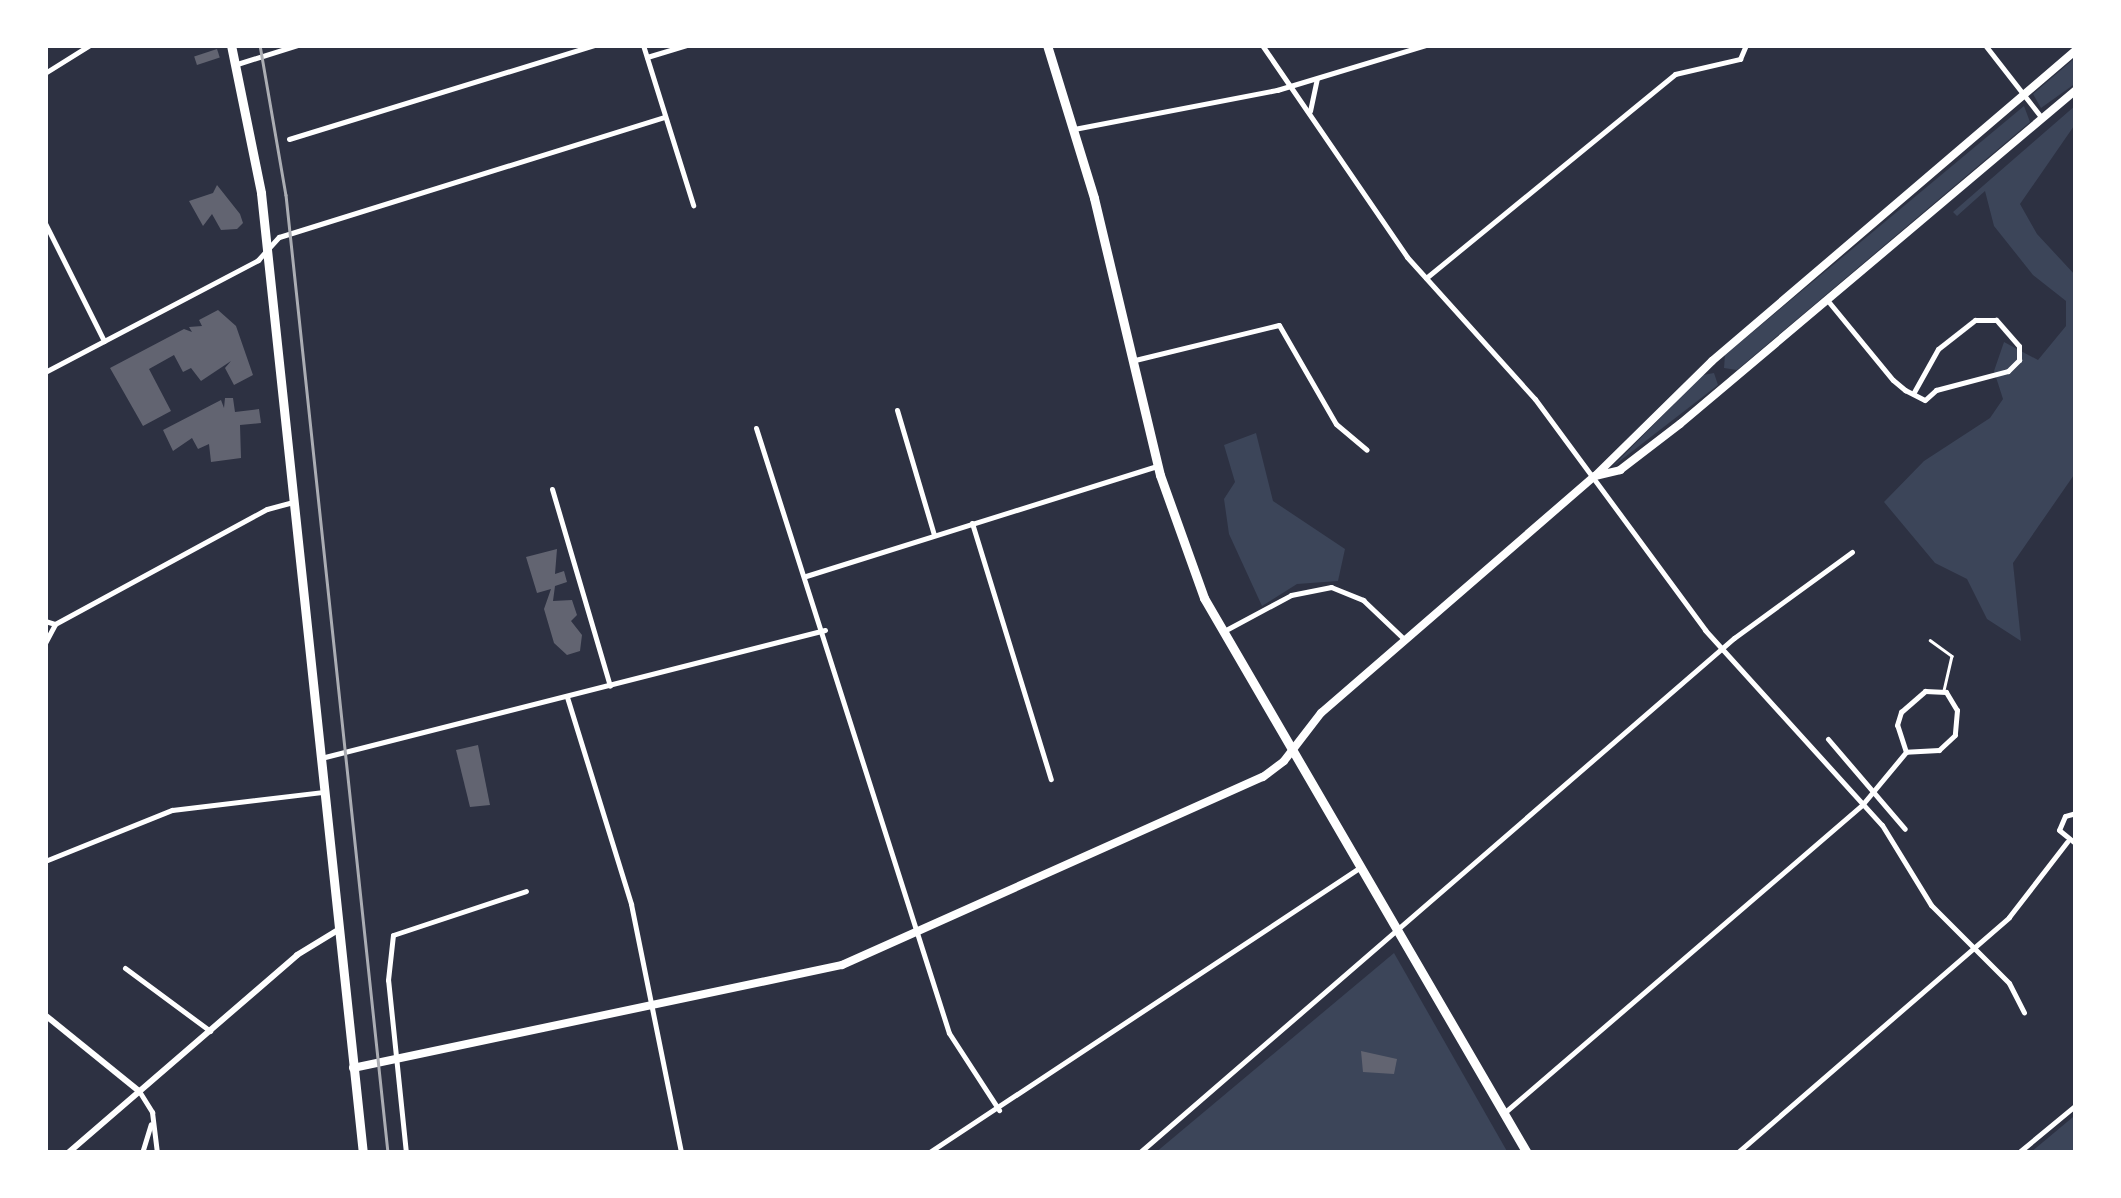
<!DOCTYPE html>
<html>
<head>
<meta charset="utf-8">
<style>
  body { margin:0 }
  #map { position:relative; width:2121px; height:1198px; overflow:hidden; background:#2d3142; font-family:"Sofia Sans Condensed",sans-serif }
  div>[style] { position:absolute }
  .green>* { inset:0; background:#3c4559 }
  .building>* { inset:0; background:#626471; transform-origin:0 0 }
  .service>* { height:2.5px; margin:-1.25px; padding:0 1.25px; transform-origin:1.25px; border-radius:1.25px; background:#fff }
  .minor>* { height:5px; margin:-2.5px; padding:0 2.5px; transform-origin:2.5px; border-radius:2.5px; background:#fff }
  .tertiary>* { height:6px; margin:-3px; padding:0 3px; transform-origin:3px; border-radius:3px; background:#fff }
  .secondary>* { height:8px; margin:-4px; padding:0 4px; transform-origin:4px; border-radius:4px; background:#fff }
  .primary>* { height:9px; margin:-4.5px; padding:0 4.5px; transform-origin:4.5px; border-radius:4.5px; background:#fff }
  .rail>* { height:2.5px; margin:-1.25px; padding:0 1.25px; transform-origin:1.25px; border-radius:1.25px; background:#abadb3 }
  span { translate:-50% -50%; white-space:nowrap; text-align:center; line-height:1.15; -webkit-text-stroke:8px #fff; paint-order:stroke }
  .frame { position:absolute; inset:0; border:48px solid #fff; pointer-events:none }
</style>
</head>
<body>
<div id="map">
  <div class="green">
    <i style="clip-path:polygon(2076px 57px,2076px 83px,2041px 108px,2033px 94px)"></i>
    <i style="clip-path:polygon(2076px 105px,2076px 123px,2020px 204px,2037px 234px,2076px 276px,2076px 472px,2013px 563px,2021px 641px,1987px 619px,1967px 579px,1935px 563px,1884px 502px,1924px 461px,1990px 418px,2003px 399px,1994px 371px,2004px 342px,2038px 360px,2066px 326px,2066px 301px,2033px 275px,1994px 226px,1985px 191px,1957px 216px,1953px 212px)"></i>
    <i style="clip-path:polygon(2024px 106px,2030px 122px,1737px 370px,1724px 368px,1725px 355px)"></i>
    <i style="clip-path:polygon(1714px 373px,1718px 385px,1612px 467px,1703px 375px)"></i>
    <i style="clip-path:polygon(1256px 433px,1273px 501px,1345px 549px,1338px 581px,1297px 584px,1262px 606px,1229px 534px,1224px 499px,1235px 482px,1224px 445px)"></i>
    <i style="clip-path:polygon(1394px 953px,1508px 1153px,1155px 1153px)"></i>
    <i style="clip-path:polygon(2076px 1115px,2076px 1153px,2030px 1153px,2073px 1117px)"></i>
  </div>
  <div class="building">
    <i style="left:217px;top:49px;width:9px;height:24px;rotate:72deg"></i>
    <i style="clip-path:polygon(217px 185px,240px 214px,243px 223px,237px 229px,221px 230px,212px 214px,203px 226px,189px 201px,213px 193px)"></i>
    <i style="clip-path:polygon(218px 310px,236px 326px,253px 375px,234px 385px,225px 368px,231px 361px,201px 381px,191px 368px,183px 372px,174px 355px,149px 369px,171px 411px,143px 426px,110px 368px,184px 329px,192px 332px,189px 327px,202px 326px,199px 320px)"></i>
    <i style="clip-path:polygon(225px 398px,233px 398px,235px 412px,259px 409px,261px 423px,240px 425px,241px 458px,211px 462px,209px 444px,198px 449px,192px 438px,173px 451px,163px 430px,221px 400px,224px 408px)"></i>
    <i style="clip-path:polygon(557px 549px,555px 574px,564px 571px,567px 582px,555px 586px,553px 601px,572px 600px,577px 615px,571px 621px,582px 635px,580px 651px,567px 655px,554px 643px,544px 609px,551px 589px,537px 593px,526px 557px)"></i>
    <i style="clip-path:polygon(478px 745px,490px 805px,470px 807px,456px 750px)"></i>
    <i style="clip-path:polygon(1361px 1051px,1397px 1059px,1394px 1074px,1363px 1072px)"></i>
  </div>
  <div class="service">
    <i style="left:1930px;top:640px;width:27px;rotate:36deg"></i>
    <i style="left:1952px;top:656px;width:35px;rotate:103deg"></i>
  </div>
  <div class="minor">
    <i style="left:643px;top:45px;width:168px;rotate:72.6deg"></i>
    <i style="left:1262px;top:45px;width:257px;rotate:55.6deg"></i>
    <i style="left:1407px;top:257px;width:191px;rotate:48deg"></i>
    <i style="left:1535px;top:399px;width:287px;rotate:53.6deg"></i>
    <i style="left:1705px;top:630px;width:263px;rotate:47.8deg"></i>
    <i style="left:1882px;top:825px;width:94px;rotate:58.5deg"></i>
    <i style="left:1931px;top:905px;width:110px;rotate:45deg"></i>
    <i style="left:2009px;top:983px;width:33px;rotate:63deg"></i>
    <i style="left:1985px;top:45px;width:91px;rotate:52.1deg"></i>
    <i style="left:647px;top:57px;width:42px;rotate:-16.7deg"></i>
    <i style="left:237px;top:64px;width:64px;rotate:-17.3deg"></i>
    <i style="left:45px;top:73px;width:53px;rotate:-31.9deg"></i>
    <i style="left:1310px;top:111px;width:33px;rotate:-78deg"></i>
    <i style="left:1074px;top:129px;width:207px;rotate:-10.9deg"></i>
    <i style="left:1277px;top:90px;width:156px;rotate:-16.8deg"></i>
    <i style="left:289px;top:139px;width:320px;rotate:-17.1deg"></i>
    <i style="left:45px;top:223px;width:132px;rotate:63.4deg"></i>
    <i style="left:1426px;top:278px;width:322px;rotate:-39.3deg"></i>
    <i style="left:1675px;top:74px;width:67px;rotate:-13deg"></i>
    <i style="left:1740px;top:59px;width:15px;rotate:-67deg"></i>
    <i style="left:1828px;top:301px;width:102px;rotate:50.6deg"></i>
    <i style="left:1893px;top:380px;width:16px;rotate:40deg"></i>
    <i style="left:1905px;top:390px;width:22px;rotate:27deg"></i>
    <i style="left:1925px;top:400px;width:15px;rotate:-42deg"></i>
    <i style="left:1936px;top:390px;width:74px;rotate:-14.8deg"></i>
    <i style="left:2008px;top:371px;width:16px;rotate:-45deg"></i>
    <i style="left:2019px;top:360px;width:14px;rotate:-90deg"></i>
    <i style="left:2019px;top:346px;width:35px;rotate:-131deg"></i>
    <i style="left:1996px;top:320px;width:21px;rotate:180deg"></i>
    <i style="left:1975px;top:320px;width:47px;rotate:141.9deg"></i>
    <i style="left:1938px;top:349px;width:51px;rotate:119.1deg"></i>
    <i style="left:1135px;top:360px;width:148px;rotate:-13.7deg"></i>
    <i style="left:1279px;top:325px;width:114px;rotate:60.1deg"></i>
    <i style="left:1336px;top:424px;width:40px;rotate:40deg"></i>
    <i style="left:45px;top:372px;width:241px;rotate:-27.7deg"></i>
    <i style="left:258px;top:260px;width:31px;rotate:-48deg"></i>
    <i style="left:279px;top:237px;width:404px;rotate:-17.3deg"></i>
    <i style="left:897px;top:410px;width:130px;rotate:73.5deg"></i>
    <i style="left:756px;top:428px;width:635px;rotate:72.31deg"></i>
    <i style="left:949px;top:1033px;width:92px;rotate:57deg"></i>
    <i style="left:552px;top:489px;width:205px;rotate:73.6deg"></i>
    <i style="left:972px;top:523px;width:268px;rotate:72.9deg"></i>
    <i style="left:806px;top:576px;width:367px;rotate:-17.4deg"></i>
    <i style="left:45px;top:621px;width:10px;rotate:17deg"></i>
    <i style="left:55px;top:624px;width:241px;rotate:-28.5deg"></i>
    <i style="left:267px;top:509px;width:28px;rotate:-15deg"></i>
    <i style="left:1224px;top:631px;width:76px;rotate:-28.2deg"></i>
    <i style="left:1291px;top:595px;width:41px;rotate:-11.3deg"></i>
    <i style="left:1331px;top:587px;width:35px;rotate:22deg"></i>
    <i style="left:1363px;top:600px;width:57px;rotate:43.6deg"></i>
    <i style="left:45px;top:643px;width:21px;rotate:-62deg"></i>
    <i style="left:567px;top:697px;width:217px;rotate:72.8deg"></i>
    <i style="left:631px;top:904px;width:254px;rotate:78.6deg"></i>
    <i style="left:1828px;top:739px;width:118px;rotate:49.5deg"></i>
    <i style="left:321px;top:758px;width:520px;rotate:-14.25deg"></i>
    <i style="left:2076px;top:813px;width:11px;rotate:165deg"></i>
    <i style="left:2065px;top:816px;width:15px;rotate:113deg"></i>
    <i style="left:2059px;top:830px;width:22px;rotate:39deg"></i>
    <i style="left:45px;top:861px;width:137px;rotate:-21.9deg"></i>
    <i style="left:172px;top:810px;width:153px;rotate:-6.8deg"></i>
    <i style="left:125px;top:968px;width:106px;rotate:36.5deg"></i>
    <i style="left:139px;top:1091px;width:25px;rotate:58deg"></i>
    <i style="left:152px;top:1112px;width:41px;rotate:83deg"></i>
    <i style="left:1504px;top:1113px;width:472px;rotate:-40.7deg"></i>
    <i style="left:1862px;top:805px;width:69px;rotate:-50.3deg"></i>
    <i style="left:1906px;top:752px;width:28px;rotate:-108deg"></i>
    <i style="left:1897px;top:725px;width:14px;rotate:-73deg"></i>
    <i style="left:1901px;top:712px;width:32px;rotate:-41deg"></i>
    <i style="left:1925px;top:691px;width:21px;rotate:3deg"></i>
    <i style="left:1946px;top:692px;width:21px;rotate:59deg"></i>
    <i style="left:1957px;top:710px;width:25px;rotate:95deg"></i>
    <i style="left:1955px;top:735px;width:22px;rotate:137deg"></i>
    <i style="left:1939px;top:750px;width:33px;rotate:177deg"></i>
    <i style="left:142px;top:1153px;width:30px;rotate:-73deg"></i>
    <i style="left:406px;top:1153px;width:174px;rotate:-95.9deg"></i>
    <i style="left:388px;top:980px;width:45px;rotate:-83.7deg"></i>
    <i style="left:393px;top:935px;width:140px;rotate:-18.3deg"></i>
    <i style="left:928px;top:1153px;width:517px;rotate:-33.47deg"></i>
    <i style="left:1139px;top:1153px;width:787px;rotate:-40.88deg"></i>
    <i style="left:1734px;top:638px;width:146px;rotate:-36.1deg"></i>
    <i style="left:1737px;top:1153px;width:360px;rotate:-40.9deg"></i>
    <i style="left:2009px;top:917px;width:95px;rotate:-52.3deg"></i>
    <i style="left:2018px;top:1153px;width:75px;rotate:-39.6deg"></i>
  </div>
  <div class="tertiary">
    <i style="left:45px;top:1015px;width:121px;rotate:39deg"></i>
    <i style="left:68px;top:1153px;width:303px;rotate:-40.8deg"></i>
    <i style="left:297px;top:955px;width:48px;rotate:-31.4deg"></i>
  </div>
  <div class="secondary">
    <i style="left:1595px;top:476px;width:26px;rotate:-13deg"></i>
    <i style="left:1620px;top:470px;width:76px;rotate:-37.5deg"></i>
    <i style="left:1680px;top:424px;width:518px;rotate:-40.15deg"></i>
    <i style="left:353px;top:1068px;width:500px;rotate:-11.9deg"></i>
    <i style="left:842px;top:965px;width:461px;rotate:-24.1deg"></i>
    <i style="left:1263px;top:777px;width:26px;rotate:-37deg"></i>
    <i style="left:1284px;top:761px;width:61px;rotate:-52.4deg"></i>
    <i style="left:1321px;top:713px;width:362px;rotate:-40.9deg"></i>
    <i style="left:1595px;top:476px;width:164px;rotate:-44.5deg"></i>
    <i style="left:1712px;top:361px;width:479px;rotate:-40.5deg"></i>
  </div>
  <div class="primary">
    <i style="left:231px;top:45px;width:151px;rotate:78.5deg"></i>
    <i style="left:261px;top:193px;width:965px;rotate:83.94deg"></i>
    <i style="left:1047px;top:45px;width:160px;rotate:72.9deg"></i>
    <i style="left:1094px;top:198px;width:285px;rotate:76.6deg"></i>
    <i style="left:1160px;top:475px;width:131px;rotate:70.3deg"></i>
    <i style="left:1204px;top:598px;width:642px;rotate:59.8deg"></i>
  </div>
  <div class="rail">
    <i style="left:260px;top:45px;width:152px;rotate:80.2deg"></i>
    <i style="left:286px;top:195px;width:963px;rotate:83.92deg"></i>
  </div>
  <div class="frame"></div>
</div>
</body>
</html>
